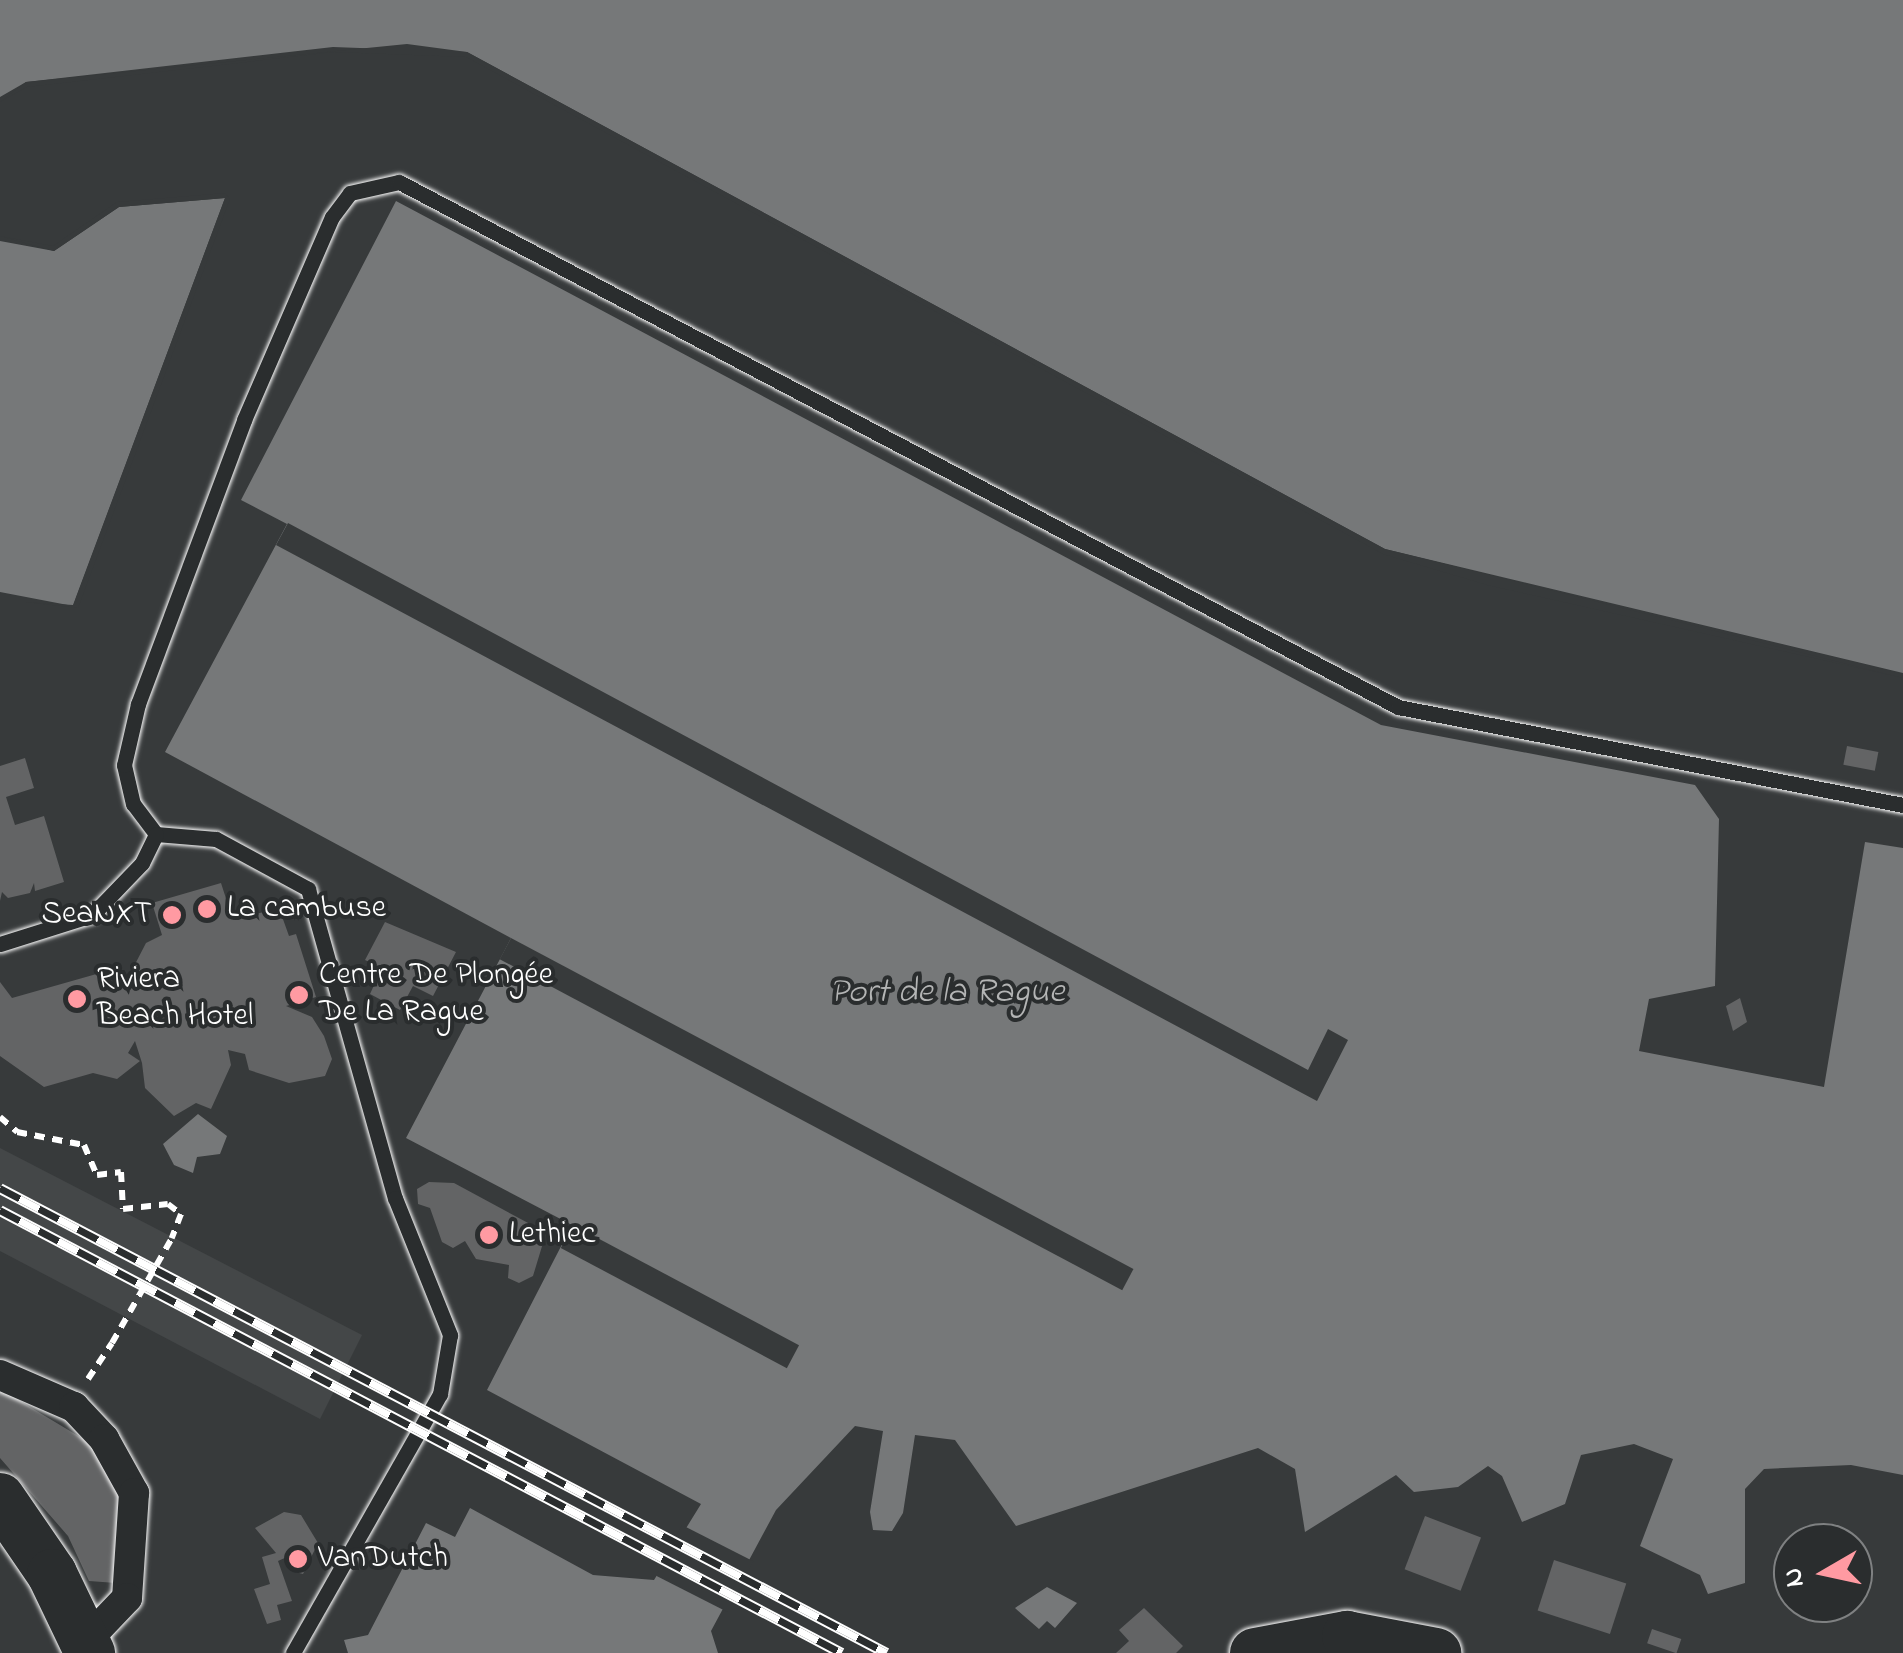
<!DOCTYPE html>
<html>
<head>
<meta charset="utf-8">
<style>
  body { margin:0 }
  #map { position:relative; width:1903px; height:1653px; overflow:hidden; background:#373a3b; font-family:"Indie Flower",sans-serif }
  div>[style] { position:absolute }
  .built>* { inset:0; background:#444748 }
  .water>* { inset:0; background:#767879 }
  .pier>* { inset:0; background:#373a3b; transform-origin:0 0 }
  .building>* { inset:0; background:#636465; transform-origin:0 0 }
  .path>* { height:6px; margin-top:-3px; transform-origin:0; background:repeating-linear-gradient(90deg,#fff 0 10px,transparent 0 18px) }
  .roads { filter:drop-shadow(0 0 2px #fff) drop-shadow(0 0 2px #fff) }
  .lane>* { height:15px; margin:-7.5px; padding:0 7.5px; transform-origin:7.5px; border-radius:7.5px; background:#2a2d2e }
  .street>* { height:30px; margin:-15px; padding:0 15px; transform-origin:15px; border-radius:15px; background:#2a2d2e }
  .primary>* { height:50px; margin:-25px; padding:0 25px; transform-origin:25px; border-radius:25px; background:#2a2d2e }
  .rail>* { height:11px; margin-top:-5.5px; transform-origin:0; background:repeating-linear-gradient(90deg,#2a2d2e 0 22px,#fff 0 44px); box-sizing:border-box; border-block:2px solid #fff }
  .path-bridge>* { height:6px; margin-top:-3px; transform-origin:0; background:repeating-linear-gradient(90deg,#fff 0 10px,transparent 0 18px) }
  .dots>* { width:28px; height:28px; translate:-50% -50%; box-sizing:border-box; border:5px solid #2a2d2e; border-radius:50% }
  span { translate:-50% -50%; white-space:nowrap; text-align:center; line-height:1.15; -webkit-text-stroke:8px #2a2d2e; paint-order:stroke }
  .poi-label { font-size:32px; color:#fff }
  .left { translate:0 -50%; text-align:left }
  .right { translate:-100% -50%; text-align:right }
  .water-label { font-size:35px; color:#b4b5b5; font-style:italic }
  .north { position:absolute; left:1773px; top:1523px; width:100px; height:100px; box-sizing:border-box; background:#2a2d2e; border:2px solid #7f8182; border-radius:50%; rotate:261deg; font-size:28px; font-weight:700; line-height:40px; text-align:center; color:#fff }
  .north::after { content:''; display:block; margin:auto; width:35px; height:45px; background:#ff9aa2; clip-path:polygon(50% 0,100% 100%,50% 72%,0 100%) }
</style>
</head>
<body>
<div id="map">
  <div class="built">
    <i style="clip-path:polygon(0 1148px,362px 1335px,320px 1419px,0 1251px)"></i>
  </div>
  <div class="water">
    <i style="clip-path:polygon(0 0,1903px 0,1903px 673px,1385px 549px,467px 52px,333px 47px,26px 82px,0 97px)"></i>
    <i style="clip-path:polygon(225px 198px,73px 606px,0 592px,0 241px,54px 251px,119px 207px)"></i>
    <i style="clip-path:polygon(396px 201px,1381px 725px,1695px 785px,1719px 819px,1715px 986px,1649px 999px,1639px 1051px,1824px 1087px,1865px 842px,1903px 848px,1903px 1475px,1851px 1465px,1764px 1469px,1745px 1489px,1745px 1583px,1708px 1594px,1700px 1575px,1640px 1546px,1673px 1459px,1634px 1444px,1581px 1455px,1565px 1504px,1522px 1522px,1502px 1476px,1488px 1466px,1458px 1487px,1414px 1492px,1396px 1475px,1305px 1532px,1295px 1469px,1258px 1448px,1016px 1526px,955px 1440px,915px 1435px,903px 1513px,892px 1531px,873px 1530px,870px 1512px,883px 1431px,855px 1426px,776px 1510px,711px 1631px,718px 1653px,348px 1653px,344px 1640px,368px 1635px,426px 1523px,455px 1537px,470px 1508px,593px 1575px,654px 1580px,701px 1504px,487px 1390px,572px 1225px,406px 1138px,511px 938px,165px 752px,287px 524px,241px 500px)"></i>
    <i style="clip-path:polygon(198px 1114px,227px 1136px,220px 1154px,197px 1157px,193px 1173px,174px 1165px,163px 1144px)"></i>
    <i style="clip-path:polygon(1047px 1587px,1077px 1603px,1055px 1628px,1047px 1621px,1039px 1629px,1015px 1608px)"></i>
  </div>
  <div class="pier">
    <i style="clip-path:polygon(407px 44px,467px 52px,1385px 549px,1903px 678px,1487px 585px,1383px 554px,466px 57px,334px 52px,27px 87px,0 102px,26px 82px)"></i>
    <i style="clip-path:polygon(225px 193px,230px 199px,78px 608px,25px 602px,73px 605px,225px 198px,119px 207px,54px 251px,0 236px,53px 246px,117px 202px)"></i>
    <i style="clip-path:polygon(288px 523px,1308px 1070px,1328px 1029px,1348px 1040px,1317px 1101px,276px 545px)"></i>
    <i style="left:511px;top:938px;width:705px;height:24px;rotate:28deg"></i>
    <i style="left:573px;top:1225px;width:256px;height:26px;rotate:28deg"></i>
    <i style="left:682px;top:1525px;width:80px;height:57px;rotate:27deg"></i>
  </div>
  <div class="building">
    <i style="left:1847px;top:746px;width:32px;height:19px;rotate:11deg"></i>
    <i style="clip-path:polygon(25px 758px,34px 788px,6px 797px,15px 825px,44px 816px,64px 882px,35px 891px,34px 883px,30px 893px,8px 898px,2px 892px,0 901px,0 766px)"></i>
    <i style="clip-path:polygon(221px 883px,233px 920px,279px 908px,289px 936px,296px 934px,316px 997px,286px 1006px,312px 1017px,324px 1036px,332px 1059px,325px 1076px,289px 1083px,249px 1070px,245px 1054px,228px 1050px,231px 1065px,211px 1109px,196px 1103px,174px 1116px,145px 1088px,142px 1063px,135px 1041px,128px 1053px,140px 1061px,117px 1079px,93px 1073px,44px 1087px,0 1056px,0 982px,12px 998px,100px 973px,112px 986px,143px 989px,146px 977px,132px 970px,146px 943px,162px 935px,152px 903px)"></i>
    <i style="clip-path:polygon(385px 922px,456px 952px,433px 996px,413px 986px,400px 1010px,370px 994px,382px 968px,365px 960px)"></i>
    <i style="clip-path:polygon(1740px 998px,1747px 1022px,1733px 1031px,1726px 1006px)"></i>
    <i style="clip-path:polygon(429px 1182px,454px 1183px,530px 1224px,532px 1237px,543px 1243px,533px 1276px,519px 1283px,508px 1278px,509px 1265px,476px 1259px,465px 1241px,453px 1248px,442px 1242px,430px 1208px,418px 1204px,417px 1189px)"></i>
    <i style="clip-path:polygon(0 1389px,90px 1443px,120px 1498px,116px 1583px,89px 1581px,68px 1536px,0 1458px)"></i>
    <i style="clip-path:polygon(284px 1512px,301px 1515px,318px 1543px,303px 1574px,292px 1571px,287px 1557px,278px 1561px,292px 1601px,277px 1605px,281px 1620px,267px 1624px,254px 1589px,270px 1584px,262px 1557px,276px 1553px,255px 1528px)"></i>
    <i style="left:1425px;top:1516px;width:60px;height:57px;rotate:21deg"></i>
    <i style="left:1554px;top:1560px;width:76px;height:53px;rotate:18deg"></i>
    <i style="clip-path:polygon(1144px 1608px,1183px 1646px,1176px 1653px,1116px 1653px,1129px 1641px,1119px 1630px)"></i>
    <i style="left:1652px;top:1629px;width:31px;height:15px;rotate:19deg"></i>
  </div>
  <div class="path">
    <i style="left:0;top:1117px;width:23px;rotate:41deg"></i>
    <i style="left:17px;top:1132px;width:68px;rotate:11deg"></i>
    <i style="left:84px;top:1145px;width:33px;rotate:67deg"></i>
    <i style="left:97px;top:1175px;width:24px;rotate:-7deg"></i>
    <i style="left:121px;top:1172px;width:37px;rotate:87deg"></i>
    <i style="left:123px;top:1209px;width:45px;rotate:-6.3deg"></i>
    <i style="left:168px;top:1204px;width:16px;rotate:38deg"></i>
    <i style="left:181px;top:1214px;width:26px;rotate:111deg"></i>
    <i style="left:88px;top:1379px;width:43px;rotate:-56.3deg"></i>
  </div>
  <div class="roads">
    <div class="lane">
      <i style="left:156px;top:834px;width:38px;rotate:-127deg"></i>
      <i style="left:133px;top:804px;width:40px;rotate:-103deg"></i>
      <i style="left:124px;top:765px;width:63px;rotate:-77.1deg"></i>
      <i style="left:138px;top:704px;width:303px;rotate:-69.5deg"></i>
      <i style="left:244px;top:420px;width:221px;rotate:-66.6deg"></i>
      <i style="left:332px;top:217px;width:30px;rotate:-53deg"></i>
      <i style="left:350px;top:193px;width:50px;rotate:-12.7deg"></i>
      <i style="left:399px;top:182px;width:1129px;rotate:27.72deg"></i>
      <i style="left:1398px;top:707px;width:514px;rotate:10.98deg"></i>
      <i style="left:156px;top:834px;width:60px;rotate:4.8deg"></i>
      <i style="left:216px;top:839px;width:105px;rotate:28.5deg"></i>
      <i style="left:308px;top:889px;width:321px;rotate:74.3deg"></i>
      <i style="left:395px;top:1198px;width:148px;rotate:68.1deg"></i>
      <i style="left:450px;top:1335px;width:60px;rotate:99.6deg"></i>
      <i style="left:440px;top:1394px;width:298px;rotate:119.6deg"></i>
      <i style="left:0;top:944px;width:96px;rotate:-17.5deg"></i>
      <i style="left:92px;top:915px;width:72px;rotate:-46.1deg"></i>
      <i style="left:142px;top:863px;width:32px;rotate:-64deg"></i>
    </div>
    <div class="street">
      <i style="left:0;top:1375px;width:81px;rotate:23.4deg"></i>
      <i style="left:74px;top:1407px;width:44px;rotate:46.8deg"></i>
      <i style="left:104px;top:1439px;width:62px;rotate:60.9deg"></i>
      <i style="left:134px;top:1493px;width:105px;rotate:93.8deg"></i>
      <i style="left:127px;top:1598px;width:61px;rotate:133.7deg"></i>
    </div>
    <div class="primary">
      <i style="left:0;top:1498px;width:92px;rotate:55.6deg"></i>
      <i style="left:52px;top:1574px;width:88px;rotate:64.3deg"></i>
      <i style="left:1255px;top:1653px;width:94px;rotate:-10.5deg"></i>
      <i style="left:1347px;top:1636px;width:91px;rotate:10.8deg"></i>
    </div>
  </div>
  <div class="rail">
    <i style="left:0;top:1188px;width:1001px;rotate:27.67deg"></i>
    <i style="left:0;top:1210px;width:951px;rotate:27.75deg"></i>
  </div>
  <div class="path-bridge">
    <i style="left:112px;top:1343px;width:121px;rotate:-60.3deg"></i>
  </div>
  <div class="dots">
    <i style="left:207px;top:909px;background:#ff9aa2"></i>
    <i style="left:172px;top:915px;background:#ff9aa2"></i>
    <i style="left:299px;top:995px;background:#ff9aa2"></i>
    <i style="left:77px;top:999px;background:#ff9aa2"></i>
    <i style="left:489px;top:1235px;background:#ff9aa2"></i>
    <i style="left:298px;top:1559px;background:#ff9aa2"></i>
  </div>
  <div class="poi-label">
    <span class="left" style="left:227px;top:909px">La cambuse</span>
    <span class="right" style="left:152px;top:915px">SeaNXT</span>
    <span class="left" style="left:319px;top:995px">Centre De Plongée<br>De La Rague</span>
    <span class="left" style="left:97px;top:999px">Riviera<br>Beach Hotel</span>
    <span class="left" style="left:509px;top:1235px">Lethiec</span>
    <span class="left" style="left:318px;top:1559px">VanDutch</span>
  </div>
  <div class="water-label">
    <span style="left:947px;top:993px">Port de la Rague</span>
  </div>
  <div class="north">N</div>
</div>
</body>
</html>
